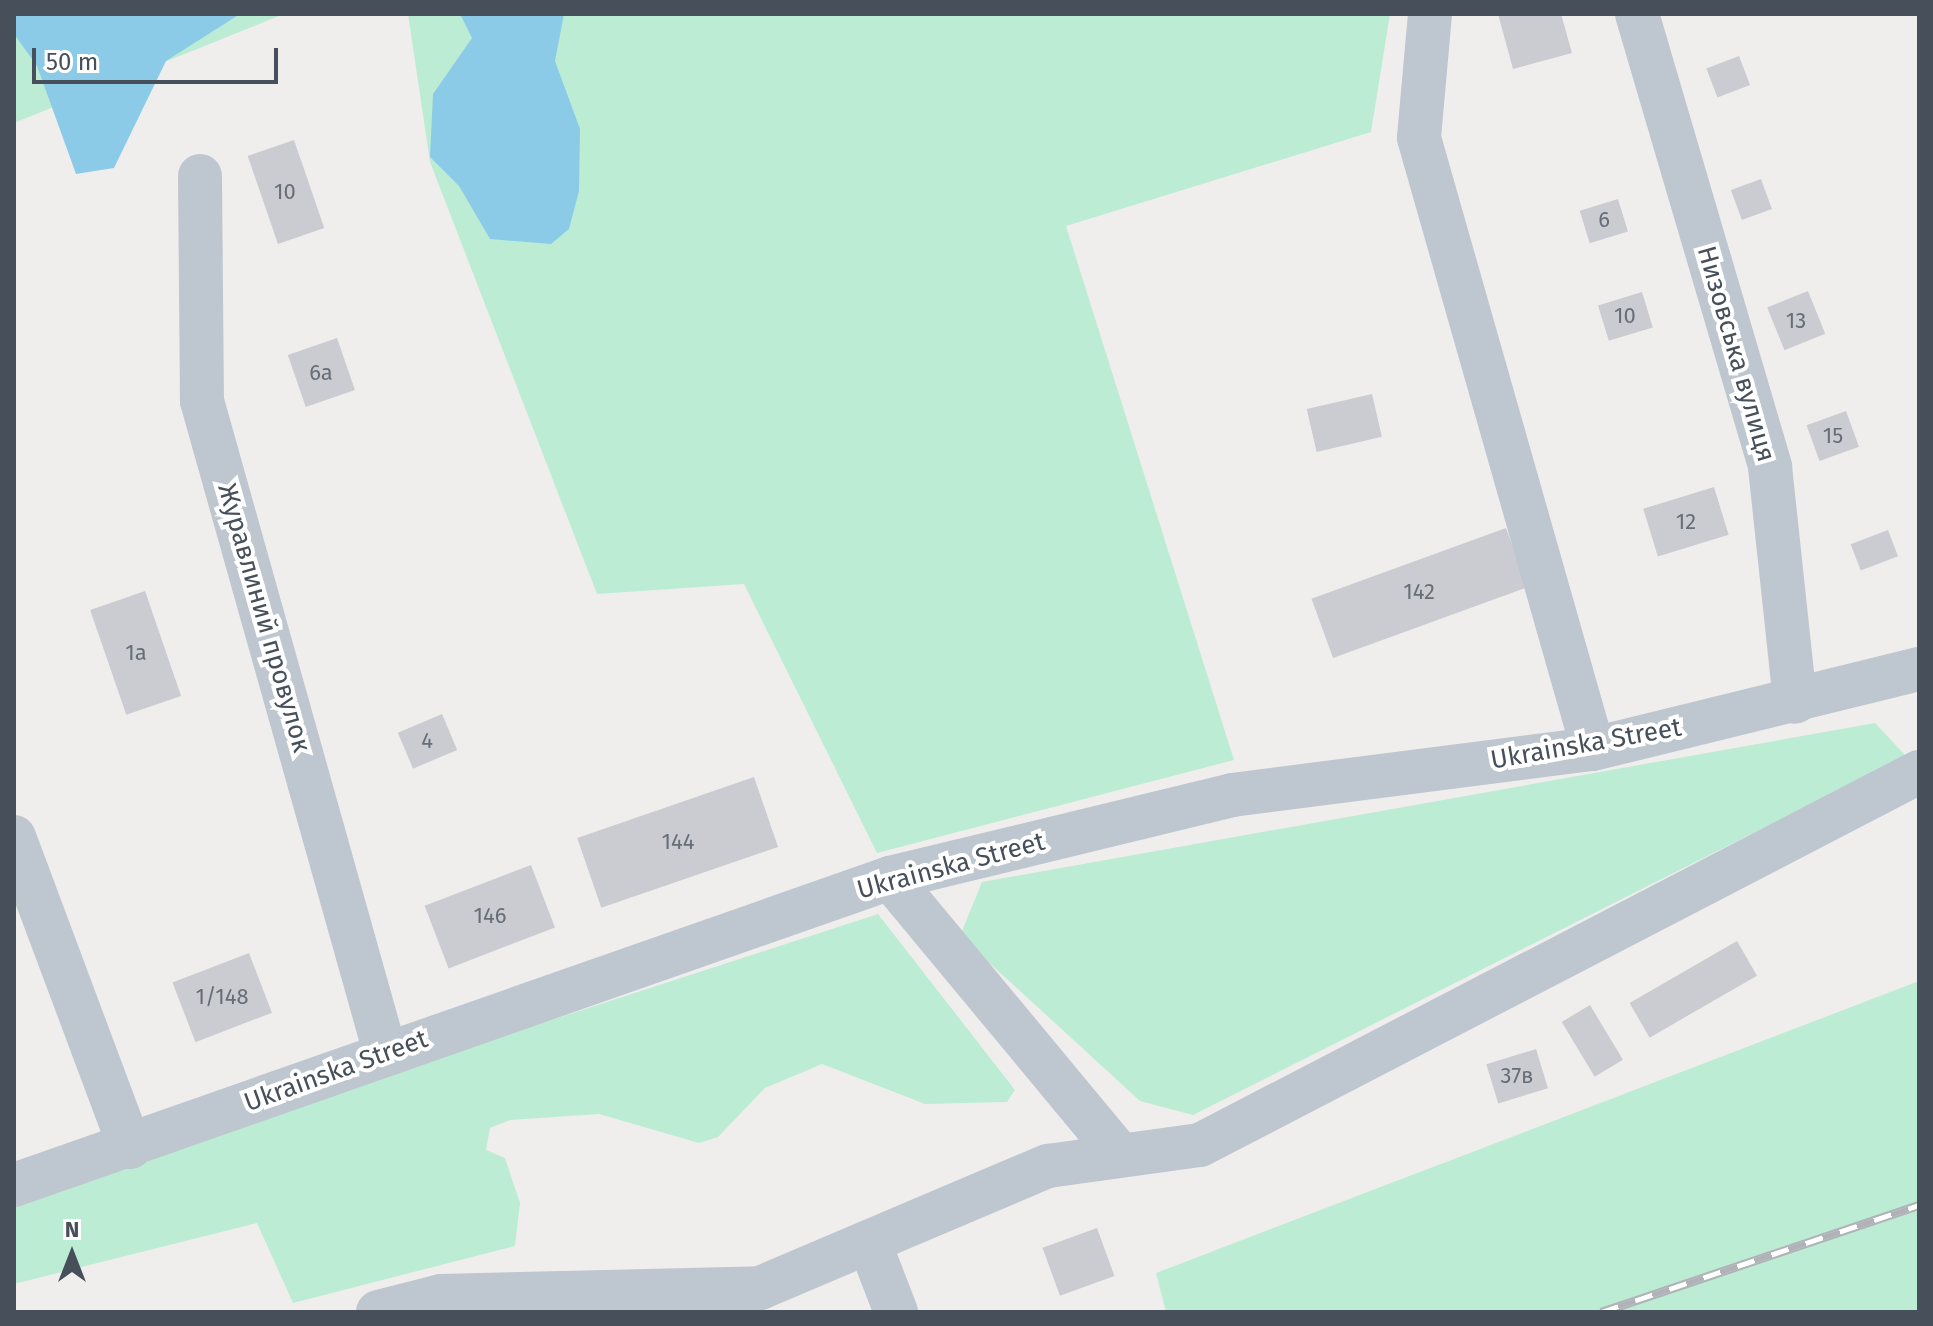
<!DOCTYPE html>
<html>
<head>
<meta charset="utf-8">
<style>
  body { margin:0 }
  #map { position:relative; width:1933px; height:1326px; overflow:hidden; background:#f0eeed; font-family:"Fira Sans",sans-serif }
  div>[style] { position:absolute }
  .green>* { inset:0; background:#bdecd4 }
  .water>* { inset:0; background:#8ccbe7 }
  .building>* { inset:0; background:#caccd2; transform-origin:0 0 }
  .minor>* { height:44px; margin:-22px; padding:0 22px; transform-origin:22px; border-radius:22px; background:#bec6cf }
  .rail>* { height:9px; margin-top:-4.5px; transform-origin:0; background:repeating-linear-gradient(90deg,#fff 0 18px,#b0b2b7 0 36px); box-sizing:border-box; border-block:2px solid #b0b2b7 }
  span { translate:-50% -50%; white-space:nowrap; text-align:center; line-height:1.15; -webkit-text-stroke:8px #fff; paint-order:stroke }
  .number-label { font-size:22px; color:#676e78 }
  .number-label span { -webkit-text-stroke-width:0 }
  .street-label { font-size:26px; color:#464f5a }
  .frame { position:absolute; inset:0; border:16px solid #464f5a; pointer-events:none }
  .north { position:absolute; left:32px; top:1214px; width:80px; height:80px; -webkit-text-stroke:6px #fff; paint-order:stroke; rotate:0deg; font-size:22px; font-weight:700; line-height:32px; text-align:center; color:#464f5a }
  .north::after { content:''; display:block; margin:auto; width:28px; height:36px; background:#464f5a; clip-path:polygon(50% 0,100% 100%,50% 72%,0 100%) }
  .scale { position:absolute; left:32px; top:48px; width:246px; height:36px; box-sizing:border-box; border:4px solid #464f5a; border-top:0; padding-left:10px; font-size:24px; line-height:28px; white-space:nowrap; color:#464f5a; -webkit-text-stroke:6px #fff; paint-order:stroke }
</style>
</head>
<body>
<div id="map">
  <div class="green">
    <i style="clip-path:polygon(14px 14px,284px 14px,14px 123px)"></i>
    <i style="clip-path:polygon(408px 14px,1390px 14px,1371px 132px,1066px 226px,1234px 760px,877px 853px,744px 584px,597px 594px,430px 162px)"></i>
    <i style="clip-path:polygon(1875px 723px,1906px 756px,1193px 1115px,1140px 1101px,960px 936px,982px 882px)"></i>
    <i style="clip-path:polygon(878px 914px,1015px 1090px,1007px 1102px,925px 1104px,822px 1064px,765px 1088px,718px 1137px,699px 1143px,599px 1114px,510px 1120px,490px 1128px,486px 1150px,505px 1158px,520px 1203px,515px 1246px,293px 1303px,257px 1223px,14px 1284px,14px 1207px,376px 1077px)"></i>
    <i style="clip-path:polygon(1919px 981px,1919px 1312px,1166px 1312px,1156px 1273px)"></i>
  </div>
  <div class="water">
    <i style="clip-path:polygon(14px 14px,240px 14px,166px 61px,114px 168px,76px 174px,37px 66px,14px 34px)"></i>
    <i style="clip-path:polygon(460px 14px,564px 14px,555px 61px,580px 129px,579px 191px,569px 229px,551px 244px,490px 239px,459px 186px,430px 157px,433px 94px,472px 38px)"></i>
  </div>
  <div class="building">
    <i style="clip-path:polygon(1498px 14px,1561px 14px,1572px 53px,1513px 69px)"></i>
    <i style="left:1739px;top:56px;width:31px;height:35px;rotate:69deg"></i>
    <i style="left:294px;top:140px;width:93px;height:49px;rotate:71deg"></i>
    <i style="left:1761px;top:179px;width:32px;height:32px;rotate:70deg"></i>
    <i style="left:1618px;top:199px;width:34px;height:40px;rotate:73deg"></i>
    <i style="left:1808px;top:291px;width:46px;height:44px;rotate:68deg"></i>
    <i style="left:1642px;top:292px;width:37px;height:46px;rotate:73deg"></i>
    <i style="left:337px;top:338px;width:55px;height:52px;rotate:71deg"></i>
    <i style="left:1372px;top:394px;width:44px;height:67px;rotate:77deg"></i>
    <i style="left:1846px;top:411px;width:38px;height:42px;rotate:70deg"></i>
    <i style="left:1714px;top:487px;width:50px;height:74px;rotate:73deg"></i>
    <i style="left:1506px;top:528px;width:63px;height:207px;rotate:70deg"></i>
    <i style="left:1888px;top:530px;width:28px;height:40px;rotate:69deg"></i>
    <i style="left:145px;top:591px;width:111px;height:58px;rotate:71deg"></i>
    <i style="left:442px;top:714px;width:39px;height:48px;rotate:67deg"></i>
    <i style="left:754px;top:777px;width:74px;height:187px;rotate:71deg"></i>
    <i style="left:531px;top:865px;width:67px;height:114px;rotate:69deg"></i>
    <i style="left:1737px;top:941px;width:40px;height:124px;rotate:60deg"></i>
    <i style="left:249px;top:953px;width:64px;height:82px;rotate:69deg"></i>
    <i style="left:1590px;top:1005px;width:64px;height:33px;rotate:59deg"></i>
    <i style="left:1536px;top:1049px;width:41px;height:52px;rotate:73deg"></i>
    <i style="left:1097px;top:1228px;width:51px;height:58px;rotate:70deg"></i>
  </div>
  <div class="minor">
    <i style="left:1430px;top:14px;width:124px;rotate:95.1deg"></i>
    <i style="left:1419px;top:138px;width:635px;rotate:74.1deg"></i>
    <i style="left:1637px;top:14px;width:472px;rotate:73.6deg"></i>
    <i style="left:1770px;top:467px;width:236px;rotate:83.9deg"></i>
    <i style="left:200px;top:176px;width:225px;rotate:89.5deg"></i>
    <i style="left:202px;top:401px;width:676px;rotate:74.3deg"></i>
    <i style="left:14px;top:837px;width:331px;rotate:69.5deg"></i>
    <i style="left:890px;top:878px;width:360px;rotate:50.3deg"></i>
    <i style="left:14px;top:1185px;width:928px;rotate:-19.31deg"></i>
    <i style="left:890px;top:878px;width:352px;rotate:-13.6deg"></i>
    <i style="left:1232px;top:795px;width:364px;rotate:-7.3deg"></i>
    <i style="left:1593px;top:749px;width:336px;rotate:-13.8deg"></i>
    <i style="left:869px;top:1242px;width:75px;rotate:68.9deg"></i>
    <i style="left:378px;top:1312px;width:65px;rotate:-14.3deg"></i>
    <i style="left:441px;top:1296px;width:319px;rotate:-1.4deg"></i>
    <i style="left:760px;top:1288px;width:313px;rotate:-23deg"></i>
    <i style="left:1048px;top:1166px;width:153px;rotate:-7.9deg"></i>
    <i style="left:1200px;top:1145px;width:810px;rotate:-27.42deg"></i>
  </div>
  <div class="rail">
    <i style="left:1601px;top:1312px;width:336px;rotate:-18.6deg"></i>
  </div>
  <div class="number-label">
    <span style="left:285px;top:192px">10</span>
    <span style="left:1604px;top:220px">6</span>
    <span style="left:1625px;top:316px">10</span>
    <span style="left:1796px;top:321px">13</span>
    <span style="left:321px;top:373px">6а</span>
    <span style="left:1833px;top:436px">15</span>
    <span style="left:1686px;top:522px">12</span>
    <span style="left:1419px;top:592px">142</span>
    <span style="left:136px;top:653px">1а</span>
    <span style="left:427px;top:741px">4</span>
    <span style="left:678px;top:842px">144</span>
    <span style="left:490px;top:916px">146</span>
    <span style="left:222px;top:997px">1/148</span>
    <span style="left:1517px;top:1076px">37в</span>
  </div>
  <div class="street-label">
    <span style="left:1736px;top:354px;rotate:74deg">Низовська вулиця</span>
    <span style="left:264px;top:618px;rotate:74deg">Журавлиний провулок</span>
    <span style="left:1586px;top:744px;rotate:-10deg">Ukrainska Street</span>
    <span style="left:951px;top:866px;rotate:-15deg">Ukrainska Street</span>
    <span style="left:336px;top:1071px;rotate:-20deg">Ukrainska Street</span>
  </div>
  <div class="frame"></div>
  <div class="north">N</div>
  <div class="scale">50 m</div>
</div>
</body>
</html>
